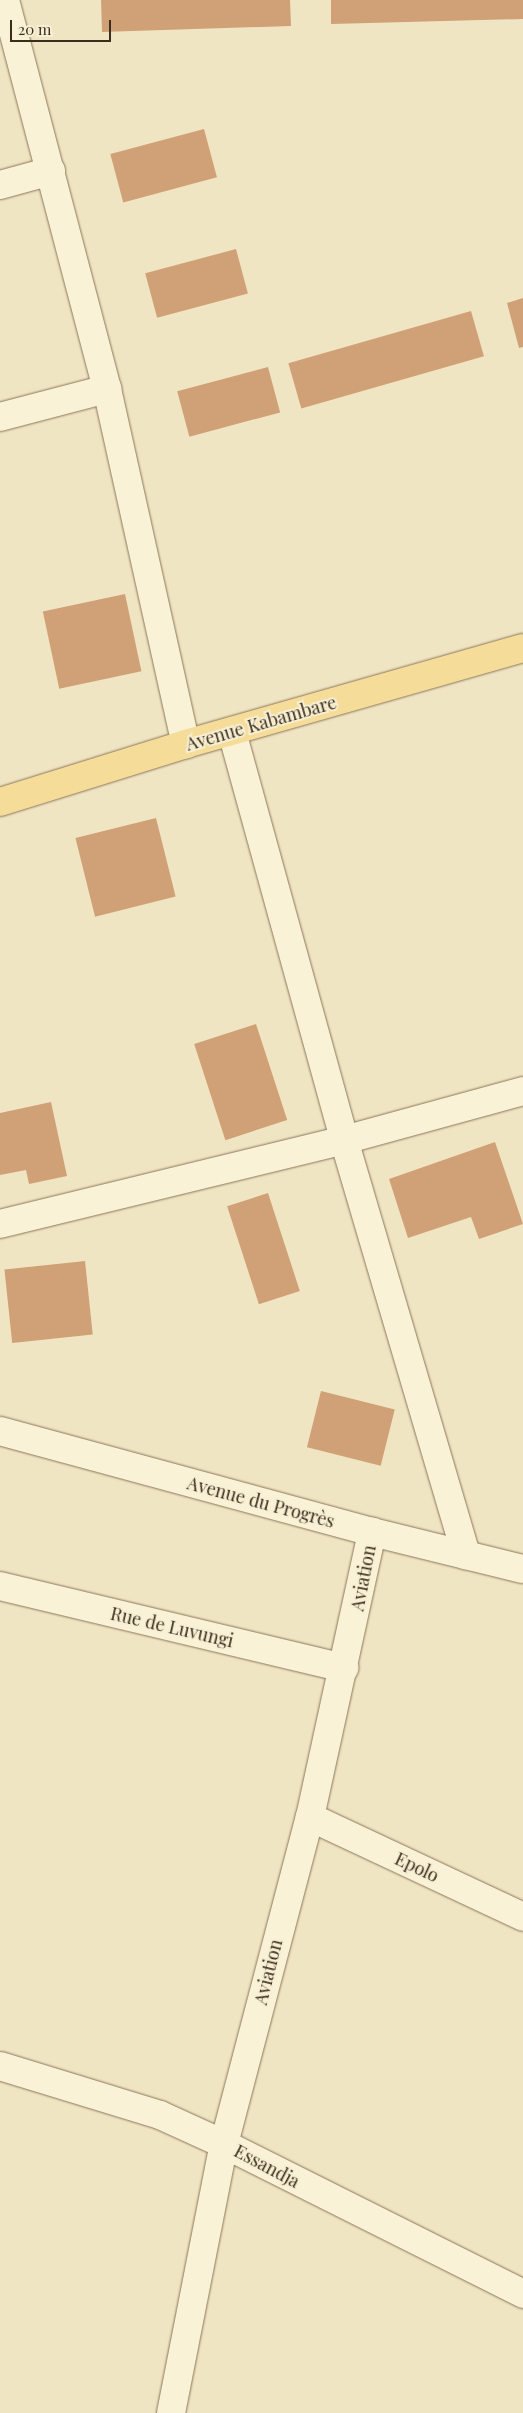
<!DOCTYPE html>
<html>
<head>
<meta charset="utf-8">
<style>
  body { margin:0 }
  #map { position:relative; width:523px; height:2413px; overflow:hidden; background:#f0e5c3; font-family:"Playfair Display",serif }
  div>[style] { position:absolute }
  .building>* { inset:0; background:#d0a177; transform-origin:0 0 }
  .roads { filter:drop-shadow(0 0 1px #8b7659) drop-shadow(0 0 1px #8b7659) }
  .minor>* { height:28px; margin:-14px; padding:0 14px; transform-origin:14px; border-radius:14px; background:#faf2d7 }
  .major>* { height:28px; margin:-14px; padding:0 14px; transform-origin:14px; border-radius:14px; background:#f5dd99 }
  span { translate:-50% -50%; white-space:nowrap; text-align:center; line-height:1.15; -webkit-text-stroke:4px #f7efd3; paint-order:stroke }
  .street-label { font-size:18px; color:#3a2d1e }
  .scale { position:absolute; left:10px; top:20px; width:101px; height:22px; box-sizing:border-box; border:2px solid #3a2d1e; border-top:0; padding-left:6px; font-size:15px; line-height:18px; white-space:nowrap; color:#3a2d1e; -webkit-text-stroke:4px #f7efd3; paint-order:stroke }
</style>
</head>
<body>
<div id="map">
  <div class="building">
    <i style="clip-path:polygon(101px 0,290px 0,291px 26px,102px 32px)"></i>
    <i style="clip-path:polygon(331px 0,523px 0,523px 19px,331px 24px)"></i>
    <i style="left:204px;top:129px;width:50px;height:97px;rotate:75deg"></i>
    <i style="left:236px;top:249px;width:46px;height:94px;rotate:75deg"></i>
    <i style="clip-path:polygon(523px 298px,523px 347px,519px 348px,507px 303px)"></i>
    <i style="left:471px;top:311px;width:47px;height:190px;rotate:74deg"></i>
    <i style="left:268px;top:367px;width:47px;height:94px;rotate:75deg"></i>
    <i style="left:125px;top:594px;width:79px;height:84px;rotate:78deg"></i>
    <i style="left:156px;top:818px;width:81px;height:83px;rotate:76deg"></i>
    <i style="left:256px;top:1024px;width:101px;height:65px;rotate:72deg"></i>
    <i style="clip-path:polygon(51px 1102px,67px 1176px,29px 1184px,26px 1170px,0 1175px,0 1113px)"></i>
    <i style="clip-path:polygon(495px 1142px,523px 1224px,479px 1239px,471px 1217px,408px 1238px,389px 1179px)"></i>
    <i style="left:268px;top:1193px;width:103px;height:43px;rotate:72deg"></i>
    <i style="left:85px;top:1261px;width:74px;height:81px;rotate:84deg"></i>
    <i style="left:321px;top:1391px;width:76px;height:58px;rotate:14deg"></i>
  </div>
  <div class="roads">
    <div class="minor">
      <i style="left:5px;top:0;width:402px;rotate:75.3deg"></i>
      <i style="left:107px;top:389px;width:364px;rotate:77.5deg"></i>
      <i style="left:0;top:185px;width:53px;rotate:-15.4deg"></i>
      <i style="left:0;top:417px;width:111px;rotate:-14.7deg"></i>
      <i style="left:232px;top:732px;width:423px;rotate:74.6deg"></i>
      <i style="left:344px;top:1140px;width:433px;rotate:73.6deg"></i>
      <i style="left:0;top:1224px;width:354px;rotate:-13.7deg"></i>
      <i style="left:344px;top:1140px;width:186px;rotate:-15.3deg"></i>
      <i style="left:0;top:1431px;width:385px;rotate:15.2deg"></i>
      <i style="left:372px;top:1532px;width:155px;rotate:13.8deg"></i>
      <i style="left:0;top:1586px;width:354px;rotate:13.4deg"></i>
      <i style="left:310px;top:1817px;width:235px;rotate:25.1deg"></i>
      <i style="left:0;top:2066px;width:167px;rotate:17deg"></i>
      <i style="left:160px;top:2115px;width:70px;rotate:24.4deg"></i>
      <i style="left:224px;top:2144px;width:335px;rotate:26.6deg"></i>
      <i style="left:171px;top:2413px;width:274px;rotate:-78.9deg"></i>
      <i style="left:224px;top:2144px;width:338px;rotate:-75.3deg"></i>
      <i style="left:310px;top:1817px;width:292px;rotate:-77.7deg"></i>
    </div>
    <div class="major">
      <i style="left:0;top:802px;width:195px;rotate:-17.3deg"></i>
      <i style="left:186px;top:744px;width:350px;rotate:-15.9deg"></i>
    </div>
  </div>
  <div class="street-label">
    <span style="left:261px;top:723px;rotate:-16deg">Avenue Kabambare</span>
    <span style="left:261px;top:1502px;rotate:15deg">Avenue du Progrès</span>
    <span style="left:363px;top:1578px;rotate:-79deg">Aviation</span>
    <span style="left:172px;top:1627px;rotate:13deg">Rue de Luvungi</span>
    <span style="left:417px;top:1867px;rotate:25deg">Epolo</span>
    <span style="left:268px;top:1972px;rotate:-76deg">Aviation</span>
    <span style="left:267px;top:2166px;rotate:28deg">Essandja</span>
  </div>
  <div class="scale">20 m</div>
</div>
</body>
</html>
